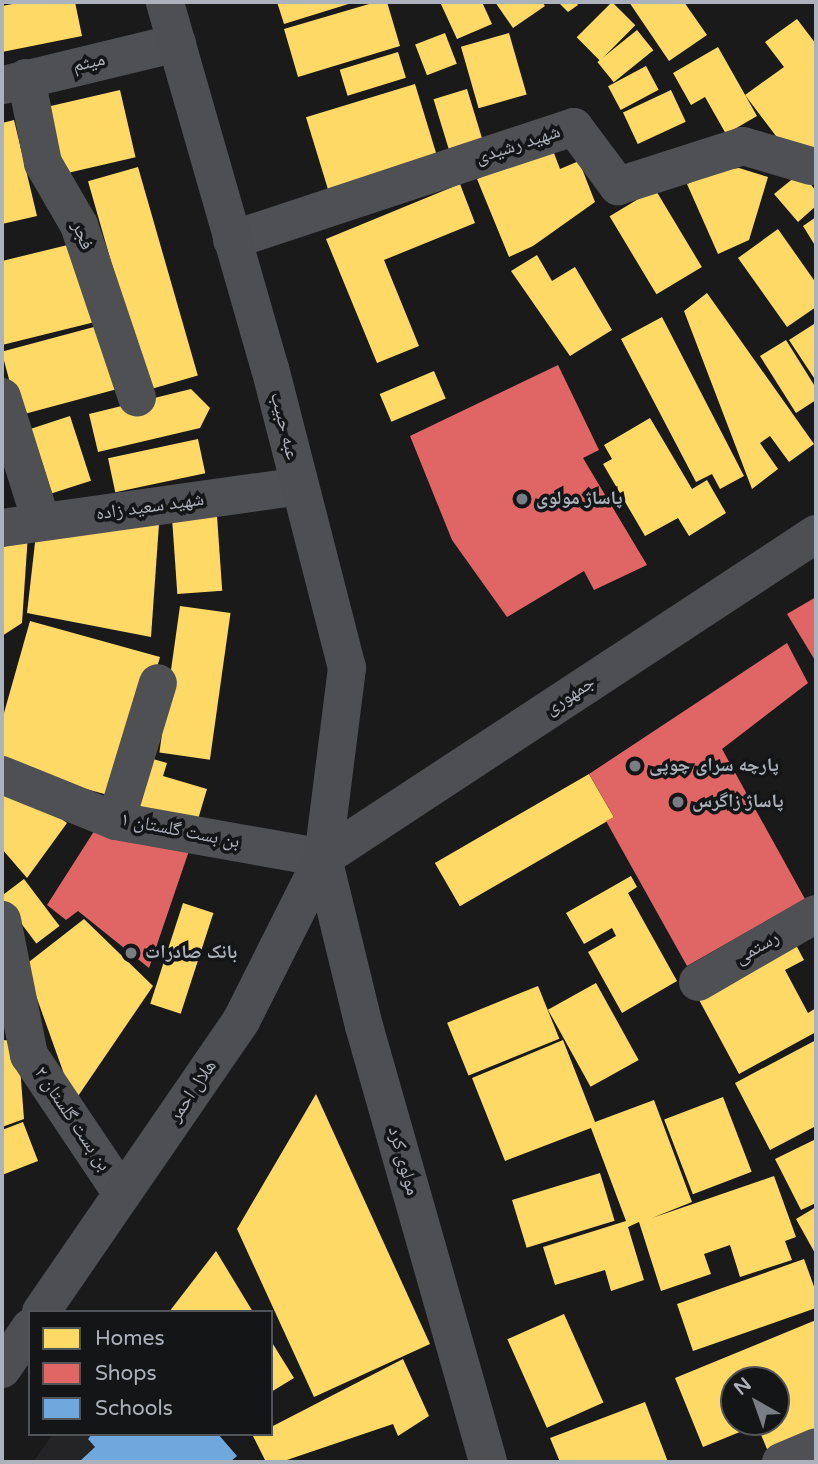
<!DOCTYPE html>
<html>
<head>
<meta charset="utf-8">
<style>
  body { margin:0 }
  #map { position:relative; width:818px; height:1464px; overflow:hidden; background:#1a1a1b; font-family:"Varela Round","Noto Naskh Arabic",sans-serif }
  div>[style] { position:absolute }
  .built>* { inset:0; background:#242427 }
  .homes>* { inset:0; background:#ffd966; transform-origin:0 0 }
  .shops>* { inset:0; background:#e06666 }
  .schools>* { inset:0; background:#6fa8dc }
  .street>* { height:38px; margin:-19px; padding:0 19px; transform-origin:19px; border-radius:19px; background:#4e5054 }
  .secondary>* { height:38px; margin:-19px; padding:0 19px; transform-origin:19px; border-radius:19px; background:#4d4f52 }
  .dots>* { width:19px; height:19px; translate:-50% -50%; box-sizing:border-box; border:4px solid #141517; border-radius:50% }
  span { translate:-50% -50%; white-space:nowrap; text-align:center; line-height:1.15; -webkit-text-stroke:7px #141517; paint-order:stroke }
  .street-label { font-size:19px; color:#acb2bc }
  .poi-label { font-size:19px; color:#acb2bc; font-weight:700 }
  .left { translate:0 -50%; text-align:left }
  .frame { position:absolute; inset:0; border:4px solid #acb2bc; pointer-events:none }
  .legend { position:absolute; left:28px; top:1310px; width:245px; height:126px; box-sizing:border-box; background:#141517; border:2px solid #515459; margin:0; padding:9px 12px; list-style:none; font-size:21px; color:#acb2bc }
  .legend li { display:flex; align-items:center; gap:14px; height:35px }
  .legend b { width:35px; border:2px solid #515459 }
  .north { position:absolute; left:720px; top:1366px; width:70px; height:70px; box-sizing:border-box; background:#141517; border:2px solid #515459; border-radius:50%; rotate:320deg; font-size:19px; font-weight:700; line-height:28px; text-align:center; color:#acb2bc }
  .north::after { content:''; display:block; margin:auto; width:24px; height:32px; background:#797d84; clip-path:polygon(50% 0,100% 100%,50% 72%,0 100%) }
</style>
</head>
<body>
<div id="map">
  <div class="built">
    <i style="clip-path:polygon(53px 1434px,98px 1434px,117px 1462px,33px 1462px)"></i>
  </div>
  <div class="homes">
    <i style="clip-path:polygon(23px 2px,75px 2px,82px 36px,2px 52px,2px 6px)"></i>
    <i style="clip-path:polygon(277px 2px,355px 2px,284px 24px)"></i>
    <i style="clip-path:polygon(376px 2px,387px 2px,400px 46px,298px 77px,284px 29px)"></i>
    <i style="clip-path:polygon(440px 2px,482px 2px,492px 24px,457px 39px)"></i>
    <i style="clip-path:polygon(495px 2px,542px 2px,545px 6px,513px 28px)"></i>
    <i style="clip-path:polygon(558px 2px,576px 2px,578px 5px,568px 12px)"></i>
    <i style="left:612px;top:2px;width:33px;height:50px;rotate:45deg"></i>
    <i style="clip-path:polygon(629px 2px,684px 2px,707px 35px,669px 61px)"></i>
    <i style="clip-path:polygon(797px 19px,816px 44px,816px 149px,788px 152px,745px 95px,784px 67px,765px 42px)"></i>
    <i style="left:637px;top:30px;width:26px;height:51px;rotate:51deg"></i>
    <i style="left:445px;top:33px;width:33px;height:32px;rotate:69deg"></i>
    <i style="left:509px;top:33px;width:64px;height:50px;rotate:74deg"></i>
    <i style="clip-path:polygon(718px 47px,757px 116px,726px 134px,705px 97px,691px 105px,673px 73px)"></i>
    <i style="left:398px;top:52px;width:27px;height:61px;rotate:73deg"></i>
    <i style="left:646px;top:66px;width:27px;height:43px;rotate:62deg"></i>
    <i style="left:415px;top:84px;width:75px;height:114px;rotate:73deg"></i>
    <i style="left:467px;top:89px;width:59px;height:35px;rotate:73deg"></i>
    <i style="left:120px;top:90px;width:69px;height:81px;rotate:77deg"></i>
    <i style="left:671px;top:90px;width:35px;height:53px;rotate:65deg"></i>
    <i style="clip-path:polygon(14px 120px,37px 216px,2px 224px,2px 123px)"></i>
    <i style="clip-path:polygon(552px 148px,560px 169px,579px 161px,595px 202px,533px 246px,509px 257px,477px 179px)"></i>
    <i style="left:138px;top:167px;width:217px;height:52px;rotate:74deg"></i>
    <i style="clip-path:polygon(739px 168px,768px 177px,749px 240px,718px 254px,687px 184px,717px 171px)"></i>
    <i style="clip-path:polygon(801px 172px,816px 191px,816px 206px,798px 222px,774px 194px)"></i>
    <i style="clip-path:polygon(460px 184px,475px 223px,384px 260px,419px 346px,377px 363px,326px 239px)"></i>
    <i style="left:655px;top:189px;width:91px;height:53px;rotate:59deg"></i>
    <i style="clip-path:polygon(816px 217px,816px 247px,803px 226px)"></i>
    <i style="clip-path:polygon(778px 229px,816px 283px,816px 307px,787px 327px,738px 258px)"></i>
    <i style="clip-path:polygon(84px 241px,103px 320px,2px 345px,2px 261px)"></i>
    <i style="clip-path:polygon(537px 255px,552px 281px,575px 267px,612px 330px,570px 356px,511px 271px)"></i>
    <i style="clip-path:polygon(707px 293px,814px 444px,789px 462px,770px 436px,760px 443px,778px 469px,752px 489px,684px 311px)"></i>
    <i style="clip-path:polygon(662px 317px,744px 476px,720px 489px,712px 474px,696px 482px,621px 339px)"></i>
    <i style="left:105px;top:324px;width:66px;height:107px;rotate:75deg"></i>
    <i style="clip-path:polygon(814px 324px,816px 327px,816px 381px,789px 340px)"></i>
    <i style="clip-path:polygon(786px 340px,816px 388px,816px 400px,796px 413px,760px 356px)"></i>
    <i style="left:434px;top:371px;width:30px;height:59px;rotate:67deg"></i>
    <i style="clip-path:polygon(191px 389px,210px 408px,200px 428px,98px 452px,89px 414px)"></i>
    <i style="left:70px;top:416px;width:68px;height:41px;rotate:72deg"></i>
    <i style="clip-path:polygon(650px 418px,692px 489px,707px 480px,726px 513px,689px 536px,678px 518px,645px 536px,603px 464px,612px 459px,604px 445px)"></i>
    <i style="left:198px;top:439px;width:35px;height:92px;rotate:78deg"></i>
    <i style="left:217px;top:516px;width:75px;height:45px;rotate:86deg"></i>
    <i style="clip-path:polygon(159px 524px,151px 637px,27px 613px,36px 534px)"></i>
    <i style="clip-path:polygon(28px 534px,22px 623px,2px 636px,2px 548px)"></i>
    <i style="left:180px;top:606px;width:51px;height:148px;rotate:8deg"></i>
    <i style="clip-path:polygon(30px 621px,160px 657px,132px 754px,108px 795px,2px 766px,2px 720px)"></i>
    <i style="clip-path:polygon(139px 755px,167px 763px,163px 776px,207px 789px,196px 826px,125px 806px)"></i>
    <i style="left:589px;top:774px;width:50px;height:178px;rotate:60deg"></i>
    <i style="clip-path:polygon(19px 787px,67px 823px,27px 878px,2px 849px,2px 792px)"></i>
    <i style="clip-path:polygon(631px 876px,637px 887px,628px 893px,677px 981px,622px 1013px,588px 952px,616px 936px,612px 928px,584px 944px,566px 913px)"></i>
    <i style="left:24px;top:879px;width:59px;height:29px;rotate:53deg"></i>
    <i style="left:183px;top:903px;width:32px;height:106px;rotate:18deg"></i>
    <i style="clip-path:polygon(84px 919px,153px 986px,74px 1102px,25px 965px)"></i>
    <i style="clip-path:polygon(796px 945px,804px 960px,785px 970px,808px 1013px,816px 1008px,816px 1032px,739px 1074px,698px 998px)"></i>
    <i style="left:596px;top:983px;width:88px;height:55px;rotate:61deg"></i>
    <i style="left:538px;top:986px;width:57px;height:98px;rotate:68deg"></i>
    <i style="clip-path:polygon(2px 1040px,18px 1041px,24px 1119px,2px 1127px)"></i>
    <i style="clip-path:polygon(563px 1040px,595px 1122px,654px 1100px,692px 1202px,652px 1218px,774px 1176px,796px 1237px,785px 1241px,792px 1260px,740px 1277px,730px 1245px,704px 1254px,711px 1274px,661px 1291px,639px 1222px,628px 1227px,644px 1280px,611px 1291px,605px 1270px,555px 1285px,543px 1247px,626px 1221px,591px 1128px,505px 1161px,472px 1078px)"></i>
    <i style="clip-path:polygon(816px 1040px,816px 1126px,770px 1150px,735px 1083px)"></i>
    <i style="clip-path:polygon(316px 1094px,430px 1344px,314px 1397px,237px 1229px)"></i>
    <i style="left:723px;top:1097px;width:80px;height:63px;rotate:69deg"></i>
    <i style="clip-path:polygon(23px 1122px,38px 1161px,2px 1175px,2px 1130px)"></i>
    <i style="clip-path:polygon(816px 1139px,816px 1203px,801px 1210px,775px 1159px)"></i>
    <i style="left:600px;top:1173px;width:50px;height:92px;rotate:73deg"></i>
    <i style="clip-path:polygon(816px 1207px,816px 1255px,796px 1219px)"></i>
    <i style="clip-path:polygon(216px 1251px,253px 1312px,169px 1312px)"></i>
    <i style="clip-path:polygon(804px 1259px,816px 1292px,816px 1308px,693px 1351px,677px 1304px)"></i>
    <i style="left:564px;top:1314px;width:97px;height:62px;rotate:66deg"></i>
    <i style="clip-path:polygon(evenodd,816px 1320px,816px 1435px,769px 1454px,757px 1425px,703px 1447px,675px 1378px,816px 1320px,734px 1380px,776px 1380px,776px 1422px,734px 1422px,734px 1380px)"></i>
    <i style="clip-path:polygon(271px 1341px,294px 1378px,271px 1392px)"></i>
    <i style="clip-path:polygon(403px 1359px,429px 1416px,398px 1436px,393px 1424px,281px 1462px,266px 1462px,253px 1436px,271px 1434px,271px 1427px)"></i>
    <i style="clip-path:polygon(645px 1402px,668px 1462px,560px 1462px,550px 1438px)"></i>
  </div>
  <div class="shops">
    <i style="clip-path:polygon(558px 365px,599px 450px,583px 458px,647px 565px,594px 590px,584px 571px,507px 617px,452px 540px,410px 436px)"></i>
    <i style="clip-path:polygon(816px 597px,816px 662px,787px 614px)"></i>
    <i style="clip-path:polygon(787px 643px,808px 683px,722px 749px,805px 899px,687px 966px,606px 821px,614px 817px,589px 774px)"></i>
    <i style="clip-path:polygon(98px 825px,192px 842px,149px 968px,78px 911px,66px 920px,47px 905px)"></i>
  </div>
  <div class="schools">
    <i style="clip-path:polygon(92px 1434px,218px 1434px,237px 1456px,230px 1462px,79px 1462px,95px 1447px,88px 1439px)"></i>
  </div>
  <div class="street">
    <i style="left:26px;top:78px;width:87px;rotate:78.7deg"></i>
    <i style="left:43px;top:163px;width:72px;rotate:59.9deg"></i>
    <i style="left:79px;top:225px;width:182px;rotate:71.4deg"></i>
    <i style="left:3px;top:85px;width:179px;rotate:-13.6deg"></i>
    <i style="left:232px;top:240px;width:360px;rotate:-18.3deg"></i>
    <i style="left:574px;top:127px;width:74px;rotate:53.3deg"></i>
    <i style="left:618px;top:186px;width:131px;rotate:-17.7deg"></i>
    <i style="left:743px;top:146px;width:71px;rotate:16.4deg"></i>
    <i style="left:2px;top:397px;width:130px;rotate:72.5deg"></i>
    <i style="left:2px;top:528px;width:300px;rotate:-8deg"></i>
    <i style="left:2px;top:775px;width:123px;rotate:22deg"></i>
    <i style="left:116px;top:821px;width:210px;rotate:10.1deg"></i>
    <i style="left:116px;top:821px;width:144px;rotate:-73.1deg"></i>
    <i style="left:2px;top:920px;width:138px;rotate:78.7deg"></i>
    <i style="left:29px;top:1055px;width:167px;rotate:56.2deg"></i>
    <i style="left:698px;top:982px;width:136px;rotate:-30deg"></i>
    <i style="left:781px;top:1462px;width:38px;rotate:-23deg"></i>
  </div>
  <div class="secondary">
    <i style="left:323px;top:858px;width:173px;rotate:76.3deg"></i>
    <i style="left:364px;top:1026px;width:453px;rotate:74.1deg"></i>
    <i style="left:323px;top:858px;width:590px;rotate:-33.31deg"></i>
    <i style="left:41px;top:1312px;width:353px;rotate:-55.5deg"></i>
    <i style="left:241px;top:1021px;width:182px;rotate:-63.3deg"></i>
    <i style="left:323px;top:858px;width:192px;rotate:-82.8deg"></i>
    <i style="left:347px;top:668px;width:309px;rotate:-104.4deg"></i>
    <i style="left:270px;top:369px;width:382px;rotate:-106deg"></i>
    <i style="left:2px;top:1369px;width:50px;rotate:-55.7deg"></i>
  </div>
  <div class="dots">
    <i style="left:522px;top:499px;background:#797d84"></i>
    <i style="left:635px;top:766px;background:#797d84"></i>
    <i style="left:678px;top:802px;background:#797d84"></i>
    <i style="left:131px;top:953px;background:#797d84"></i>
  </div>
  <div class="street-label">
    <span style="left:89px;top:63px;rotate:-13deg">میثم</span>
    <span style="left:518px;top:145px;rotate:-18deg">شهید رشیدی</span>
    <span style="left:82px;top:236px;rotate:69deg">فجر</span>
    <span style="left:284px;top:426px;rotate:76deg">عبه حبیب</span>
    <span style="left:150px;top:507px;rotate:-8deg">شهید سعید زاده</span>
    <span style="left:570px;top:696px;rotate:-33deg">جمهوری</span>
    <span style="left:180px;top:831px;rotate:11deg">بن بست گلستان ۱</span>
    <span style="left:757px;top:948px;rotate:-30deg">رستمی</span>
    <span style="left:193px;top:1091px;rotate:-56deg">هلال احمر</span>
    <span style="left:72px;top:1119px;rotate:56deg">بن بست گلستان ۲</span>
    <span style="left:403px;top:1161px;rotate:74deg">مولوی کرد</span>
  </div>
  <div class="poi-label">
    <span class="left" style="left:536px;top:499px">پاساژ مولوی</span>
    <span class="left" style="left:649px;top:766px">پارچه سرای چوپی</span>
    <span class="left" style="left:692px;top:802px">پاساژ زاگرس</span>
    <span class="left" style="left:145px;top:953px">بانک صادرات</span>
  </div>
  <div class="frame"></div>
  <ul class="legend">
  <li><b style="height:19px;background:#ffd966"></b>Homes</li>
  <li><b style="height:19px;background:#e06666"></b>Shops</li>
  <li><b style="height:19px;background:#6fa8dc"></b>Schools</li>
  </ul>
  <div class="north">N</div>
</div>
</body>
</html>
